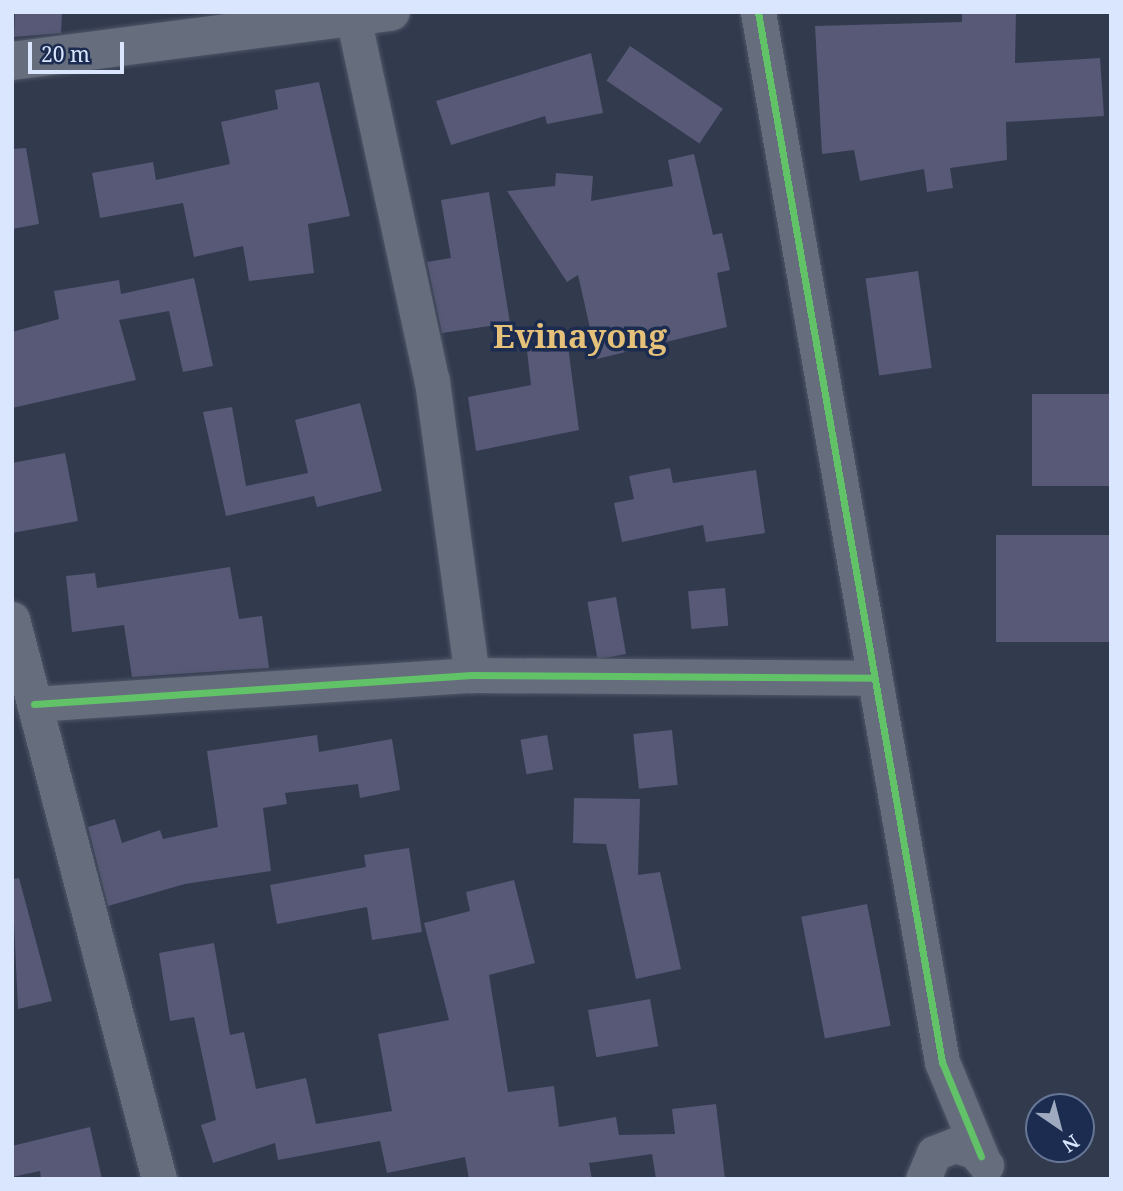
<!DOCTYPE html>
<html>
<head>
<meta charset="utf-8">
<style>
  body { margin:0 }
  #map { position:relative; width:1123px; height:1191px; overflow:hidden; background:#323a4e; font-family:"Noto Serif",serif }
  div>[style] { position:absolute }
  .building>* { inset:0; background:#575976; transform-origin:0 0 }
  .roads { filter:drop-shadow(0 0 2px #4e5667) drop-shadow(0 0 2px #4e5667) }
  .minor>* { height:35px; margin:-17.5px; padding:0 17.5px; transform-origin:17.5px; border-radius:17.5px; background:#666d7d }
  .tertiary>* { height:38px; margin:-19px; padding:0 19px; transform-origin:19px; border-radius:19px; background:#666d7d }
  .cycleway>* { height:7px; margin:-3.5px; padding:0 3.5px; transform-origin:3.5px; border-radius:3.5px; background:#61c268 }
  span { translate:-50% -50%; white-space:nowrap; text-align:center; line-height:1.15; -webkit-text-stroke:7px #1b2c50; paint-order:stroke }
  .town-label { font-size:33px; color:#e5c179; font-weight:700 }
  .frame { position:absolute; inset:0; border:14px solid #dae6fe; pointer-events:none }
  .north { position:absolute; left:1025px; top:1093px; width:70px; height:70px; box-sizing:border-box; background:#1b2c50; border:2px solid #677696; border-radius:50%; rotate:145deg; font-size:19px; font-weight:700; line-height:28px; text-align:center; color:#dae6fe }
  .north::after { content:''; display:block; margin:auto; width:24px; height:32px; background:#9faac0; clip-path:polygon(50% 0,100% 100%,50% 72%,0 100%) }
  .scale { position:absolute; left:28px; top:42px; width:96px; height:32px; box-sizing:border-box; border:4px solid #dae6fe; border-top:0; padding-left:9px; font-size:21px; line-height:24px; white-space:nowrap; color:#dae6fe; -webkit-text-stroke:5px #1b2c50; paint-order:stroke }
</style>
</head>
<body>
<div id="map">
  <div class="building">
    <i style="clip-path:polygon(15px 12px,62px 12px,61px 33px,14px 37px)"></i>
    <i style="clip-path:polygon(962px 13px,1016px 13px,1015px 63px,1100px 58px,1104px 116px,1006px 122px,1007px 160px,950px 168px,953px 188px,927px 192px,924px 169px,860px 181px,854px 150px,822px 154px,815px 26px,962px 22px)"></i>
    <i style="left:630px;top:46px;width:112px;height:42px;rotate:34deg"></i>
    <i style="clip-path:polygon(591px 53px,603px 113px,547px 124px,545px 116px,451px 145px,436px 101px)"></i>
    <i style="clip-path:polygon(319px 82px,350px 216px,308px 224px,314px 273px,249px 281px,243px 246px,194px 257px,183px 203px,100px 218px,92px 173px,153px 162px,156px 180px,230px 164px,221px 122px,278px 109px,275px 90px)"></i>
    <i style="clip-path:polygon(26px 148px,39px 224px,12px 229px,12px 149px)"></i>
    <i style="clip-path:polygon(694px 154px,713px 235px,722px 233px,730px 270px,717px 273px,727px 327px,597px 359px,578px 275px,567px 282px,507px 191px,555px 186px,556px 173px,593px 176px,591px 201px,673px 186px,668px 160px)"></i>
    <i style="clip-path:polygon(489px 192px,510px 323px,442px 333px,427px 262px,451px 258px,441px 200px)"></i>
    <i style="left:918px;top:271px;width:98px;height:53px;rotate:82deg"></i>
    <i style="clip-path:polygon(194px 278px,213px 366px,183px 372px,169px 311px,119px 320px,136px 380px,12px 408px,12px 332px,59px 319px,54px 291px,119px 280px,121px 294px)"></i>
    <i style="clip-path:polygon(568px 346px,579px 430px,476px 451px,468px 397px,531px 385px,527px 351px)"></i>
    <i style="left:1111px;top:394px;width:92px;height:79px;rotate:90deg"></i>
    <i style="clip-path:polygon(360px 403px,382px 491px,317px 507px,314px 496px,226px 516px,203px 412px,232px 407px,246px 486px,308px 473px,295px 420px)"></i>
    <i style="clip-path:polygon(65px 453px,78px 521px,12px 533px,12px 463px)"></i>
    <i style="clip-path:polygon(670px 468px,673px 483px,756px 470px,765px 533px,706px 542px,703px 525px,622px 542px,614px 503px,634px 499px,629px 476px)"></i>
    <i style="left:1111px;top:535px;width:107px;height:115px;rotate:90deg"></i>
    <i style="clip-path:polygon(230px 567px,239px 619px,262px 616px,269px 668px,132px 677px,124px 625px,72px 632px,66px 576px,95px 573px,97px 588px)"></i>
    <i style="left:725px;top:588px;width:38px;height:37px;rotate:85deg"></i>
    <i style="left:616px;top:597px;width:58px;height:29px;rotate:80deg"></i>
    <i style="left:672px;top:730px;width:55px;height:39px;rotate:84deg"></i>
    <i style="clip-path:polygon(317px 735px,319px 752px,392px 739px,400px 790px,360px 798px,358px 784px,285px 793px,287px 804px,263px 808px,271px 871px,185px 884px,108px 906px,88px 827px,115px 819px,122px 843px,160px 830px,163px 839px,218px 827px,207px 751px)"></i>
    <i style="left:547px;top:735px;width:35px;height:27px;rotate:80deg"></i>
    <i style="clip-path:polygon(574px 798px,640px 799px,638px 875px,660px 872px,681px 969px,636px 979px,606px 844px,573px 843px)"></i>
    <i style="clip-path:polygon(409px 848px,422px 932px,372px 940px,367px 907px,277px 924px,270px 885px,366px 867px,364px 855px)"></i>
    <i style="clip-path:polygon(19px 878px,52px 1001px,18px 1009px,12px 879px)"></i>
    <i style="clip-path:polygon(514px 880px,535px 963px,489px 975px,508px 1092px,554px 1086px,559px 1127px,616px 1117px,619px 1135px,675px 1134px,672px 1109px,716px 1104px,725px 1179px,656px 1179px,652px 1154px,589px 1163px,592px 1179px,469px 1179px,465px 1157px,387px 1173px,380px 1141px,278px 1160px,275px 1143px,213px 1163px,201px 1125px,216px 1120px,194px 1017px,170px 1021px,159px 953px,214px 943px,230px 1035px,244px 1032px,256px 1089px,306px 1078px,316px 1124px,392px 1111px,378px 1034px,449px 1020px,424px 923px,470px 911px,466px 892px)"></i>
    <i style="left:867px;top:904px;width:124px;height:67px;rotate:79deg"></i>
    <i style="left:650px;top:999px;width:48px;height:63px;rotate:80deg"></i>
    <i style="clip-path:polygon(90px 1127px,102px 1179px,41px 1179px,40px 1171px,12px 1177px,12px 1146px)"></i>
  </div>
  <div class="roads">
    <div class="minor">
      <i style="left:758px;top:12px;width:1066px;rotate:80.06deg"></i>
      <i style="left:942px;top:1062px;width:102px;rotate:67.5deg"></i>
      <i style="left:353px;top:17px;width:372px;rotate:77.8deg"></i>
      <i style="left:432px;top:381px;width:297px;rotate:82.3deg"></i>
      <i style="left:12px;top:619px;width:579px;rotate:75.29deg"></i>
      <i style="left:34px;top:704px;width:439px;rotate:-3.8deg"></i>
      <i style="left:472px;top:675px;width:401px;rotate:0.4deg"></i>
      <i style="left:923px;top:1179px;width:28px;rotate:-67deg"></i>
      <i style="left:934px;top:1153px;width:22px;rotate:-21deg"></i>
      <i style="left:955px;top:1145px;width:21px;rotate:17deg"></i>
      <i style="left:975px;top:1151px;width:18px;rotate:52deg"></i>
    </div>
    <div class="tertiary">
      <i style="left:12px;top:61px;width:382px;rotate:-7.4deg"></i>
    </div>
  </div>
  <div class="cycleway">
    <i style="left:758px;top:12px;width:1066px;rotate:80.06deg"></i>
    <i style="left:942px;top:1062px;width:102px;rotate:67.5deg"></i>
    <i style="left:34px;top:704px;width:439px;rotate:-3.8deg"></i>
    <i style="left:472px;top:675px;width:401px;rotate:0.4deg"></i>
  </div>
  <div class="town-label">
    <span style="left:580px;top:336px">Evinayong</span>
  </div>
  <div class="frame"></div>
  <div class="north">N</div>
  <div class="scale">20 m</div>
</div>
</body>
</html>
